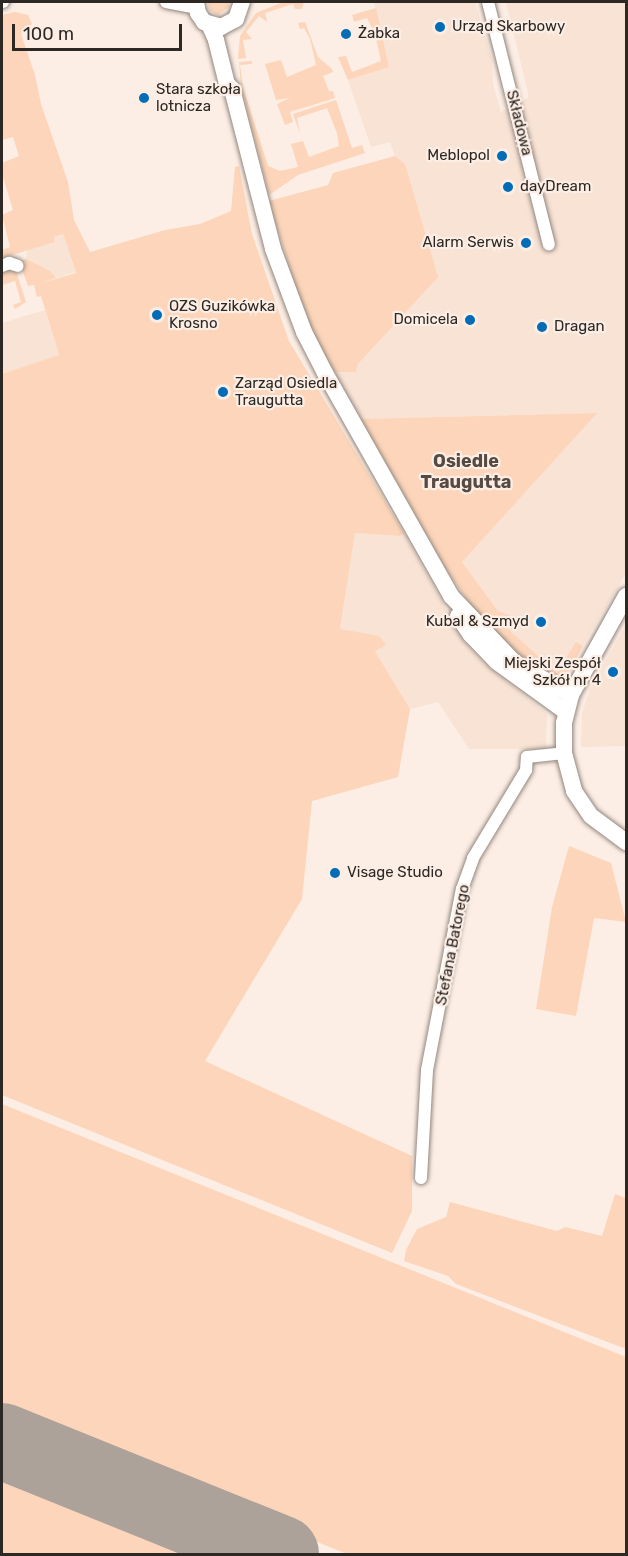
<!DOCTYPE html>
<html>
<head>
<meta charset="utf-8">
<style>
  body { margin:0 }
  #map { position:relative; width:628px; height:1556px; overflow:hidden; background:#fceee5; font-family:Rubik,sans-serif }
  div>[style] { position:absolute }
  .built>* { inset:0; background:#f8e3d5 }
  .green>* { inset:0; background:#fcd5ba }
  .taxiway>* { height:30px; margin:-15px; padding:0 15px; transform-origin:15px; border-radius:15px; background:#aca29a }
  .runway>* { height:76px; margin:-38px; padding:0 38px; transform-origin:38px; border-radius:38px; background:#aca29a }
  .roads { filter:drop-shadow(0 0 2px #93877e) drop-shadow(0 0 2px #93877e) }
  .minor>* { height:12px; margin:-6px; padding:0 6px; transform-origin:6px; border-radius:6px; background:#fff }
  .tertiary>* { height:16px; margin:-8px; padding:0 8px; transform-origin:8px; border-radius:8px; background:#fff }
  .dots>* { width:16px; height:16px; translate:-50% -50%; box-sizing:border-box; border:3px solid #fceee5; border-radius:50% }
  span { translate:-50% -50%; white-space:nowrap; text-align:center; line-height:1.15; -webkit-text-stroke:4.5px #fceee5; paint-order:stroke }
  .poi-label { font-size:15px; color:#2d2824 }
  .left { translate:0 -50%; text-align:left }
  .right { translate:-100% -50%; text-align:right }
  .street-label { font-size:15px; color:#2d2824 }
  .quarter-label { font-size:18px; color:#564b43; font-weight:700 }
  .frame { position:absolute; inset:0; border:3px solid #2d2824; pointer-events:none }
  .scale { position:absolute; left:12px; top:24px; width:170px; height:27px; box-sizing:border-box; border:3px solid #2d2824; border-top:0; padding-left:8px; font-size:18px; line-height:21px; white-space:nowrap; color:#2d2824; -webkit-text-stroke:4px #fceee5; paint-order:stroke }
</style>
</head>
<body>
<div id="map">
  <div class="built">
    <i style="clip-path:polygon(374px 2px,475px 2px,492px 59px,493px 84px,501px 112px,529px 97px,506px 2px,626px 2px,626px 573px,583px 645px,576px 643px,557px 673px,506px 628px,509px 615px,498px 611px,462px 562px,596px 413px,359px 419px,332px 372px,356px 372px,358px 364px,422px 294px,405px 164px,395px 156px,390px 142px,371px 147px,348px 80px,389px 67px)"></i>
    <i style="clip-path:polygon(63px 234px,75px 272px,56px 278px,50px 271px,26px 261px,27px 250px,55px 242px,54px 237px)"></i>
    <i style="clip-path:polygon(45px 310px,59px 356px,2px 374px,2px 323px)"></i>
    <i style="clip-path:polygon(355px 533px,400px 536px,404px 533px,465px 644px,485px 664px,547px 714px,546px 749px,469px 749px,438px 702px,410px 709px,375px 651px,340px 629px)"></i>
    <i style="clip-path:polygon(626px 625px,626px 746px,581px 747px,582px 713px,590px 689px)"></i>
  </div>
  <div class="green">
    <i style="clip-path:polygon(208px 2px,228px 2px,229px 7px,218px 15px,209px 10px)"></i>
    <i style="clip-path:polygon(283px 2px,303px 2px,303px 6px,301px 9px,295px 9px,293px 4px,265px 13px,267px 22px,259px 16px,246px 32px,252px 39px,243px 40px,246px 58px,238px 59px,240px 36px,256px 13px)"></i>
    <i style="clip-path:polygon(376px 8px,389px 67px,348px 80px,338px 57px,346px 56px,352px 72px,381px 61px,375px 34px,367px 18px,354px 22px,352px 15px)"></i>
    <i style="clip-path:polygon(15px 12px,28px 15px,32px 24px,21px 34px,35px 75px,41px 104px,68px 182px,74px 220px,90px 252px,165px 230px,200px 224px,231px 211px,235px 167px,239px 166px,252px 234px,289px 341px,404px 533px,400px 536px,355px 533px,340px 629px,379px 636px,386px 645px,375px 651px,410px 709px,398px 777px,312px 801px,302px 899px,205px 1061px,412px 1156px,412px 1211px,392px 1253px,2px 1095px,2px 374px,59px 355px,41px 296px,37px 297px,34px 285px,28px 286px,19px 261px,26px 259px,50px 271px,56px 278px,38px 284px,76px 273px,63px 234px,54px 237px,55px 242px,2px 258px,2px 250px,10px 247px,2px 215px,13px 210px,2px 174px,2px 163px,19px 156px,13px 137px,2px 140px,2px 15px)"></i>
    <i style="clip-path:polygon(305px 22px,318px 57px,332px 69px,333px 72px,323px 76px,329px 91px,333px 91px,335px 98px,290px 112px,293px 122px,285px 125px,277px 104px,290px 98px,276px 100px,265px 64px,281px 60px,287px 77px,316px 65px,310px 39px,304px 28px,300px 29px,298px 23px)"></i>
    <i style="clip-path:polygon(252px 61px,252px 64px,240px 65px,243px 87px,268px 166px,280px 171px,298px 167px,291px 144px,303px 141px,309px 157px,339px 146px,337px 133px,327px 108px,297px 118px,300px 134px,293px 114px,336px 100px,352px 148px,362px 145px,365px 153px,298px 175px,269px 195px,241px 86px,239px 62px)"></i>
    <i style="clip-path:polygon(395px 156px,405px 164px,438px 277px,358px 364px,356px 372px,332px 372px,301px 306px,269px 201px,328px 185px,333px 173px)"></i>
    <i style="clip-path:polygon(15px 268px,26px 302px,15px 309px,13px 305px,21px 302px,15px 281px,2px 285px,2px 273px)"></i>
    <i style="clip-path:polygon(597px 413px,462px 562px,498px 611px,510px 615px,507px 628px,557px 673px,576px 642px,583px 646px,566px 677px,559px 679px,528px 667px,478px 616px,447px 571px,360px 419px)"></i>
    <i style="clip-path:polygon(569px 846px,611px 863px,626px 922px,594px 918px,576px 1016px,536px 1009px,552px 907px)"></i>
    <i style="clip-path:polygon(2px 1104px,626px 1357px,626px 1554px,347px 1554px,2px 1414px)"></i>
    <i style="clip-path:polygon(615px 1194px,626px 1198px,626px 1349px,456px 1284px,448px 1276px,404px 1261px,406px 1250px,417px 1229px,446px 1217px,450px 1202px,557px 1231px,565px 1227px,602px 1236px)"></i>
    <i style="clip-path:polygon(2px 1469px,181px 1541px,195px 1554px,2px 1554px)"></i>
  </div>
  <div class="taxiway">
    <i style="left:185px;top:1516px;width:52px;rotate:47.4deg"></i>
  </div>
  <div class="runway">
    <i style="left:2px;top:1441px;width:301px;rotate:22deg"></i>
  </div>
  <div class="roads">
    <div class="minor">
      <i style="left:2px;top:2px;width:1px"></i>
      <i style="left:166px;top:2px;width:31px;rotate:11deg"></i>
      <i style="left:488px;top:2px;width:250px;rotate:75.9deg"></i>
      <i style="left:2px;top:266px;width:8px;rotate:-23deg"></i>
      <i style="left:9px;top:263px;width:9px;rotate:18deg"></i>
      <i style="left:421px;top:1178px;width:108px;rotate:-86.8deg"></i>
      <i style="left:427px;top:1070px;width:184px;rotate:-79.1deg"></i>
      <i style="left:462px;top:889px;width:33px;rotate:-70deg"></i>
      <i style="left:473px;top:858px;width:103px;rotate:-58.9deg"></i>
      <i style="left:526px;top:770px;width:13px;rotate:-86deg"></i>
      <i style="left:527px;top:757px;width:37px;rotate:-6deg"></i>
    </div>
    <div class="tertiary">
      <i style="left:196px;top:2px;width:11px;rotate:80deg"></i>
      <i style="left:198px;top:13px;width:11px;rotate:56deg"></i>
      <i style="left:204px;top:22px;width:18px;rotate:16deg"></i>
      <i style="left:221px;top:27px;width:17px;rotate:-28deg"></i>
      <i style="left:236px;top:19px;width:18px;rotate:-71deg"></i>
      <i style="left:209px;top:24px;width:17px;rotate:66deg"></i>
      <i style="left:216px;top:40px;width:45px;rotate:76deg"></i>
      <i style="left:227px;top:84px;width:7px;rotate:45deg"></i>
      <i style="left:232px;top:89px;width:165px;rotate:75.6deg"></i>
      <i style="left:273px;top:249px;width:89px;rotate:69.5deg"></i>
      <i style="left:304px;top:332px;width:46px;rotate:62.9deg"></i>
      <i style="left:325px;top:373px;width:256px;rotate:60.5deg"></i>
      <i style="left:451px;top:596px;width:91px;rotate:46.3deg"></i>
      <i style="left:514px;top:662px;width:66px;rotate:30.1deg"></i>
      <i style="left:626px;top:596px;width:113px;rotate:119.1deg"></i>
      <i style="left:571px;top:695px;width:29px;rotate:104deg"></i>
      <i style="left:564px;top:723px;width:30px;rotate:90deg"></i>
      <i style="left:564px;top:753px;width:39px;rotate:75deg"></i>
      <i style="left:574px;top:791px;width:30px;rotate:56deg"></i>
      <i style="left:591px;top:816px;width:44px;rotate:36.6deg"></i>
      <i style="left:458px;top:616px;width:23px;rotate:56deg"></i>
      <i style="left:471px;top:635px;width:37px;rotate:46deg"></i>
      <i style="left:497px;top:662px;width:85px;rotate:35.9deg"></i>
    </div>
  </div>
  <div class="dots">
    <i style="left:440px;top:27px;background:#026cb7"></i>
    <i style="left:346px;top:34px;background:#026cb7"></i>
    <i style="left:144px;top:98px;background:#026cb7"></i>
    <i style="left:502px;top:156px;background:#026cb7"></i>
    <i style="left:508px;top:187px;background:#026cb7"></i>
    <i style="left:526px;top:243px;background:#026cb7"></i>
    <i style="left:157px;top:315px;background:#026cb7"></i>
    <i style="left:470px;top:320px;background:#026cb7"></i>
    <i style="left:542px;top:327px;background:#026cb7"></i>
    <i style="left:223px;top:392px;background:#026cb7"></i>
    <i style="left:541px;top:622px;background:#026cb7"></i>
    <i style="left:613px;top:672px;background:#026cb7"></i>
    <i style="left:335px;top:873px;background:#026cb7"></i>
  </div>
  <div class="poi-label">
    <span class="left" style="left:452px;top:27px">Urząd Skarbowy</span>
    <span class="left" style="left:358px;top:34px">Żabka</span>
    <span class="left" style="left:156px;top:98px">Stara szkoła<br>lotnicza</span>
    <span class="right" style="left:490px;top:156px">Meblopol</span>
    <span class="left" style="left:520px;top:187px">dayDream</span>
    <span class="right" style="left:514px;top:243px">Alarm Serwis</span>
    <span class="left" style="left:169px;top:315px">OZS Guzikówka<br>Krosno</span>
    <span class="right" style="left:458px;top:320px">Domicela</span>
    <span class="left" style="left:554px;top:327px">Dragan</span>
    <span class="left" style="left:235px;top:392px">Zarząd Osiedla<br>Traugutta</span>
    <span class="right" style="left:529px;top:622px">Kubal &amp; Szmyd</span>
    <span class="right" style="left:601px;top:672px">Miejski Zespół<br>Szkół nr 4</span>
    <span class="left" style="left:347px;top:873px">Visage Studio</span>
  </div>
  <div class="street-label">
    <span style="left:519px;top:123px;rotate:76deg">Składowa</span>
    <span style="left:453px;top:945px;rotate:-79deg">Stefana Batorego</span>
  </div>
  <div class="quarter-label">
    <span style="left:466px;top:472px">Osiedle<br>Traugutta</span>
  </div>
  <div class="frame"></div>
  <div class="scale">100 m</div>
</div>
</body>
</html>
